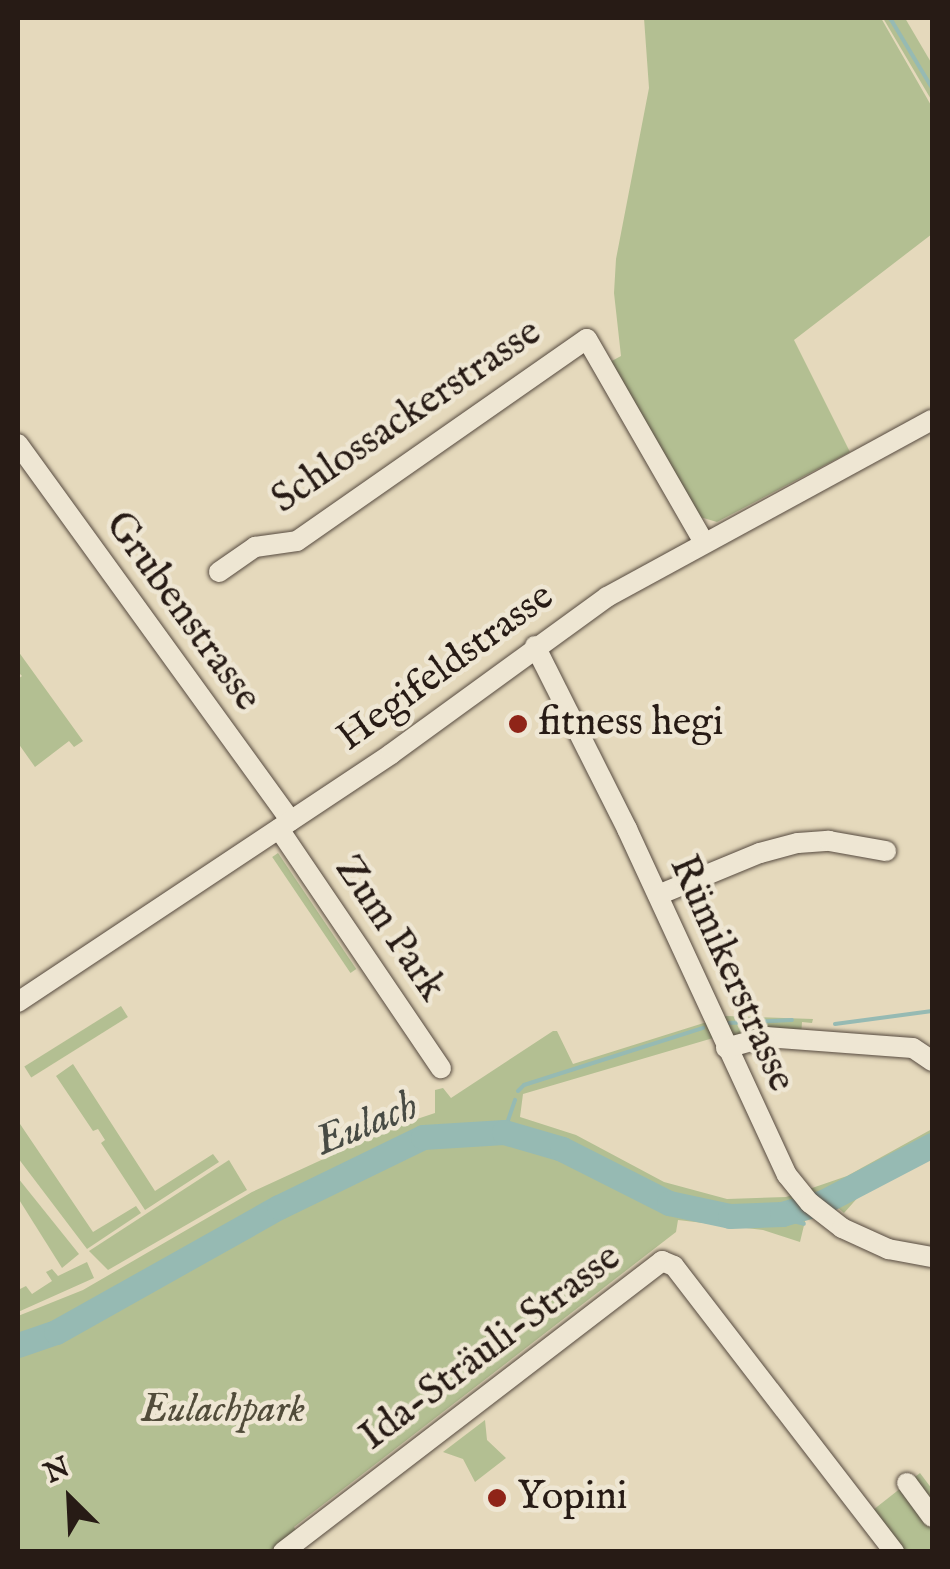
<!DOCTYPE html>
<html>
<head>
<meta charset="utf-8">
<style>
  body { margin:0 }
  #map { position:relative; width:950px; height:1569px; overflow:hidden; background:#e5d9bc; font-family:"IM FELL English",serif }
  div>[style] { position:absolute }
  .green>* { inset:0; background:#b3bf92; transform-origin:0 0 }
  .stream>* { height:4px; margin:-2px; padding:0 2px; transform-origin:2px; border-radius:2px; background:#96bab3 }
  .river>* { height:25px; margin:-12.5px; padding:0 12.5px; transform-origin:12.5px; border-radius:12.5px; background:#96bab3 }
  .roads { filter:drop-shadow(0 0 2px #564a3f) drop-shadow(0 0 2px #564a3f) }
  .minor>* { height:20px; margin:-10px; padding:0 10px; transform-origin:10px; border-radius:10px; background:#eee6d3 }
  .dots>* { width:28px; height:28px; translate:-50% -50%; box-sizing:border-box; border:5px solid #eee6d3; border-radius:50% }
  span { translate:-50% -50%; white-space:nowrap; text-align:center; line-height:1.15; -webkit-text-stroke:9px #eee6d3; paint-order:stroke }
  .street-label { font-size:40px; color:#271b15 }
  .poi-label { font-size:40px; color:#271b15 }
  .left { translate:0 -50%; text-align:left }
  .park-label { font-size:40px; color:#514c3a; font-style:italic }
  .water-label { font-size:42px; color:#484b44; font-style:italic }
  .frame { position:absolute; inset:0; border:20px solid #271b15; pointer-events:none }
  .north { position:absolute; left:20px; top:1449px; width:100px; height:100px; -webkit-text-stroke:8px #eee6d3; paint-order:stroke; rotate:336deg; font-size:28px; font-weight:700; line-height:40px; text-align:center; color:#271b15 }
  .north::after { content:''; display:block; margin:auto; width:35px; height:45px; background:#271b15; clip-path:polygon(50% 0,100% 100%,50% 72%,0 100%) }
</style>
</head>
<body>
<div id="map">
  <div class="green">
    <i style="clip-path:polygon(644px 18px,881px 18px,932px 107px,932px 234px,794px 340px,850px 452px,717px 522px,700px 517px,608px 363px,621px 356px,614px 293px,616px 259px,649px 88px)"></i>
    <i style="clip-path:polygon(883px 18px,905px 18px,932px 64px,932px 101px)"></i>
    <i style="clip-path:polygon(18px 651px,83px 741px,74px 747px,69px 741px,35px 767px,18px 743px,18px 679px,22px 676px,18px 672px)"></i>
    <i style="left:278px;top:853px;width:140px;height:7px;rotate:56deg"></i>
    <i style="left:121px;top:1006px;width:13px;height:114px;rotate:58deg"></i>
    <i style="clip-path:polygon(726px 1016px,813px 1019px,812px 1023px,802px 1022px,801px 1037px,720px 1036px,523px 1094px,520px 1117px,576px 1135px,664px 1182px,727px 1199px,786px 1197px,847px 1176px,932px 1129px,932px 1155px,861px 1194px,844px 1213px,836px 1206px,806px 1217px,800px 1242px,763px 1230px,678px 1220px,676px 1232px,294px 1527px,297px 1532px,271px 1551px,18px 1551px,18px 1316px,83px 1290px,252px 1192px,393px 1127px,435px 1113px,435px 1090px,443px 1088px,451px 1098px,553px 1031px,557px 1031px,573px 1064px)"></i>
    <i style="clip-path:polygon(73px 1064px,155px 1191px,213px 1154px,219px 1162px,145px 1210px,101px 1143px,105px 1140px,98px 1129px,93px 1131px,56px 1076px)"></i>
    <i style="clip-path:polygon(18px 1121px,93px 1232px,136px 1206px,141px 1213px,87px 1249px,18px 1158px)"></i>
    <i style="clip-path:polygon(229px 1160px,247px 1190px,108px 1270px,89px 1251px)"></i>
    <i style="clip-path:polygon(18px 1178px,79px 1254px,62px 1268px,18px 1198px)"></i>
    <i style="clip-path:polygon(87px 1262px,94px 1278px,18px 1312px,18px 1290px,26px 1286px,32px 1294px,52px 1281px,46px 1272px,52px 1269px,58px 1276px)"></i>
    <i style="clip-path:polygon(485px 1420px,487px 1440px,506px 1458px,475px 1482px,463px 1459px,443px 1452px)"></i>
    <i style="clip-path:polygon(920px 1473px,932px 1489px,932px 1551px,905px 1551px,873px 1510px)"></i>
  </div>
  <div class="stream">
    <i style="left:890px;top:18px;width:82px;rotate:59deg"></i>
    <i style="left:729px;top:1023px;width:63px;rotate:-2.7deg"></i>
    <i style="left:835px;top:1024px;width:98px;rotate:-7.6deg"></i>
    <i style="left:518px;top:1091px;width:8px;rotate:-45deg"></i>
    <i style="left:524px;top:1085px;width:188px;rotate:-17.7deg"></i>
    <i style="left:504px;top:1132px;width:34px;rotate:-71deg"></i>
    <i style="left:771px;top:1215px;width:34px;rotate:15deg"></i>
  </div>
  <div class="river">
    <i style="left:18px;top:1345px;width:40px;rotate:-18.9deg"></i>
    <i style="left:56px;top:1332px;width:256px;rotate:-29.3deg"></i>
    <i style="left:279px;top:1207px;width:160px;rotate:-25.9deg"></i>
    <i style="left:423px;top:1137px;width:81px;rotate:-3.5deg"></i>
    <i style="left:504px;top:1132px;width:60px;rotate:16.3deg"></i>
    <i style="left:562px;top:1149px;width:120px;rotate:26.8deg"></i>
    <i style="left:669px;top:1203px;width:62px;rotate:12deg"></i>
    <i style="left:730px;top:1216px;width:52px;rotate:-2.2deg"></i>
    <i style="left:782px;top:1214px;width:43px;rotate:-16.3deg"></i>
    <i style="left:823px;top:1202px;width:123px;rotate:-27.6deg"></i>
  </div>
  <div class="roads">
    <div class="minor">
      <i style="left:18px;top:444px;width:465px;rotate:54.1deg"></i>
      <i style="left:219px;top:572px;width:44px;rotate:-34.8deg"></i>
      <i style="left:255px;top:547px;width:42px;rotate:-8.1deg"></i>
      <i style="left:297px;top:541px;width:353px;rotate:-34.9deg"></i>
      <i style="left:587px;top:339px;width:233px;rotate:60.1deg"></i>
      <i style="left:535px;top:646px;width:205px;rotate:63.3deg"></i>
      <i style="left:627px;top:829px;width:381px;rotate:65.2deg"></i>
      <i style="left:787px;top:1175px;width:36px;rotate:51deg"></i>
      <i style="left:810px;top:1203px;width:41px;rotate:38deg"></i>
      <i style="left:842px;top:1228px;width:51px;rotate:24.5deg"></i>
      <i style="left:888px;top:1249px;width:45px;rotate:10.3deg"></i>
      <i style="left:279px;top:829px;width:289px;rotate:55.9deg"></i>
      <i style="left:658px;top:895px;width:110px;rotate:-22.4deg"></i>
      <i style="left:760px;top:853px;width:39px;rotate:-15deg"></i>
      <i style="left:798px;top:843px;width:31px;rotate:-4deg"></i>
      <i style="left:829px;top:841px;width:58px;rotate:10deg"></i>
      <i style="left:18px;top:1002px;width:448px;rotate:-33.6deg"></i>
      <i style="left:391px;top:754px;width:267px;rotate:-36deg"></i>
      <i style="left:607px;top:597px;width:370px;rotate:-28.6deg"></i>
      <i style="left:726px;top:1048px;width:41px;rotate:-15.4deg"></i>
      <i style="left:766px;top:1037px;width:147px;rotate:4.3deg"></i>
      <i style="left:913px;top:1048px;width:23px;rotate:34deg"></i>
      <i style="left:907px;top:1483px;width:42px;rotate:53.7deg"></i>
      <i style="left:283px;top:1552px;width:478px;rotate:-37.5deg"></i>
      <i style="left:662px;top:1261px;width:13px;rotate:23deg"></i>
      <i style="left:674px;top:1266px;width:361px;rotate:52.4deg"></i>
    </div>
  </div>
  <div class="dots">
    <i style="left:518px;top:724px;background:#8f2418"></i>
    <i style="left:497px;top:1498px;background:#8f2418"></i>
  </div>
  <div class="street-label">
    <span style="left:407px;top:417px;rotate:-34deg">Schlossackerstrasse</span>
    <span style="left:182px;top:612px;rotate:54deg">Grubenstrasse</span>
    <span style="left:446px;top:668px;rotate:-36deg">Hegifeldstrasse</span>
    <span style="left:389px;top:929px;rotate:56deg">Zum Park</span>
    <span style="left:731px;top:974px;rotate:66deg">Rümikerstrasse</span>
    <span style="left:491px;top:1348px;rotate:-37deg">Ida-Sträuli-Strasse</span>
  </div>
  <div class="poi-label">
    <span class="left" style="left:538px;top:724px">fitness hegi</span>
    <span class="left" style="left:517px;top:1498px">Yopini</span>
  </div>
  <div class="park-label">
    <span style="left:223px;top:1411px">Eulachpark</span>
  </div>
  <div class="water-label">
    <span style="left:367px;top:1125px;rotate:-22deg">Eulach</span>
  </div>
  <div class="frame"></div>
  <div class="north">N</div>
</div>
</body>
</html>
